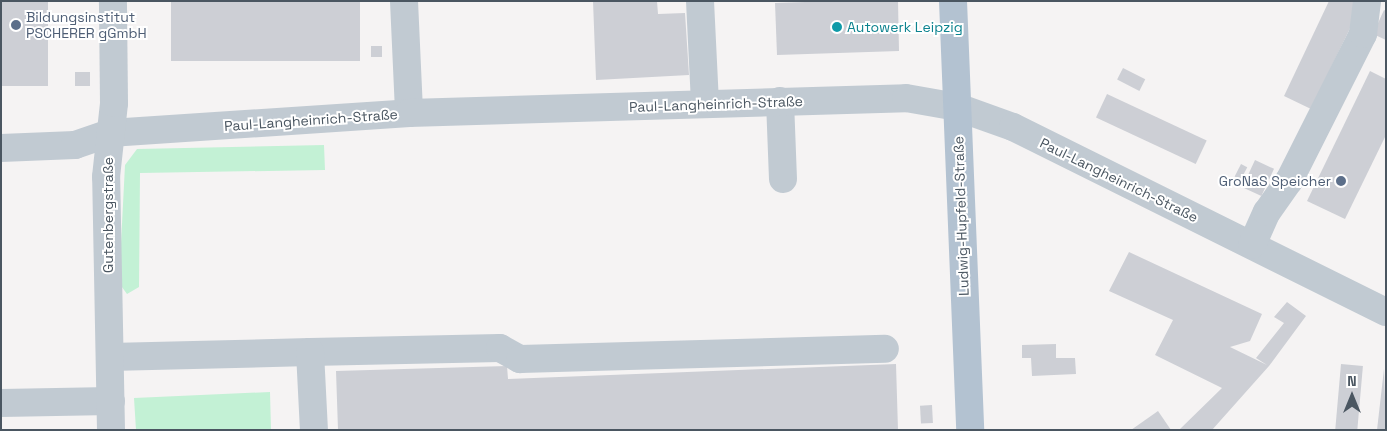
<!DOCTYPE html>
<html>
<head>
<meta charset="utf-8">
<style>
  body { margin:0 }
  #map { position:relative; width:1387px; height:431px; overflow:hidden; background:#f5f3f3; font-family:"Space Grotesk",sans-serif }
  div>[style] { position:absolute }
  .green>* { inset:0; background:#c3f1d5 }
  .building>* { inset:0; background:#cdcfd5; transform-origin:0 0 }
  .minor>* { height:28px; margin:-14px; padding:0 14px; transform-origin:14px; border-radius:14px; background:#c1cad2 }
  .major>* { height:28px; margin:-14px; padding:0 14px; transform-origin:14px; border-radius:14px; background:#b3c2d1 }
  .dots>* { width:14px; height:14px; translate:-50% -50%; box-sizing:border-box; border:2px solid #fff; border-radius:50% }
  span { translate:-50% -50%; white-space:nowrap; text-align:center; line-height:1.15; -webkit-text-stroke:4px #fff; paint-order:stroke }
  .service-label { font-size:14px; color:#4e5e75 }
  .left { translate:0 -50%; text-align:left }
  .right { translate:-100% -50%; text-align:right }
  .culture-label { font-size:14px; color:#0d838f }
  .street-label { font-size:14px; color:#4a5661 }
  .frame { position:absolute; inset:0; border:2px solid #4a5661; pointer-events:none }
  .north { position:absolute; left:1327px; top:371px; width:50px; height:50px; -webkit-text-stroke:4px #fff; paint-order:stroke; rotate:0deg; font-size:14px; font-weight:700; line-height:20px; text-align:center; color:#4a5661 }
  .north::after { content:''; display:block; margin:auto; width:18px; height:22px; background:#4a5661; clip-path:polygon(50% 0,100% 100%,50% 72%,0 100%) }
</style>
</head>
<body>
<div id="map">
  <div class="green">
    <i style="clip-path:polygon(324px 145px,325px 170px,140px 173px,139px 287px,127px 294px,119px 283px,125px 165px,137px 149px)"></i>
    <i style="clip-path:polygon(270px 392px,271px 430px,136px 430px,134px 398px)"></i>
  </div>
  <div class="building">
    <i style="left:1px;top:1px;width:47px;height:85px"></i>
    <i style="left:171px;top:1px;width:189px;height:60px"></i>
    <i style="clip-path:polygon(593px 1px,657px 1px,658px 14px,685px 13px,689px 75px,596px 80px)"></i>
    <i style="clip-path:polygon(835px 1px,898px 1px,899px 51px,777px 55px,775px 3px)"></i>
    <i style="clip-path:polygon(1329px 1px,1353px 1px,1354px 20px,1311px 109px,1284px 96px)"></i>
    <i style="clip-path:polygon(1384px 10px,1386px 11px,1386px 40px,1373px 34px)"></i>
    <i style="left:371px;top:46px;width:11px;height:11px"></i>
    <i style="left:1123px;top:68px;width:25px;height:13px;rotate:27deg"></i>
    <i style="clip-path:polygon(1370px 71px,1386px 79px,1386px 135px,1345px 219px,1307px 201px)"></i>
    <i style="left:75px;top:72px;width:15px;height:14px"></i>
    <i style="left:1107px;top:94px;width:110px;height:26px;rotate:25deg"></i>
    <i style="left:1255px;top:160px;width:21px;height:30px;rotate:25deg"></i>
    <i style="left:1241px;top:164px;width:7px;height:14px;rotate:27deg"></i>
    <i style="clip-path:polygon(1129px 252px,1262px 314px,1250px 341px,1230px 347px,1267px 365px,1256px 358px,1284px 323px,1274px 317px,1287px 302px,1306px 316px,1269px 366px,1212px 430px,1179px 430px,1222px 388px,1155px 355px,1173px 320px,1109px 291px)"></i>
    <i style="clip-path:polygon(1056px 344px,1056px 358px,1075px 358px,1076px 374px,1032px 376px,1031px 358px,1022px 358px,1022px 345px)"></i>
    <i style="clip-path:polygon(896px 364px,898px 430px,338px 430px,336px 371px,507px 366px,508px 379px)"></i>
    <i style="left:1341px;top:364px;width:22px;height:66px;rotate:5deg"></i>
    <i style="clip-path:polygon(1384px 369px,1386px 430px,1377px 430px)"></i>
    <i style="left:932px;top:405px;width:18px;height:12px;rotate:87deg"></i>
    <i style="clip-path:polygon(1158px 411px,1171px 430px,1131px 430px)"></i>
  </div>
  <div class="minor">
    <i style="left:404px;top:1px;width:112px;rotate:87.4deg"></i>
    <i style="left:700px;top:1px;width:103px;rotate:87.2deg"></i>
    <i style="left:780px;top:101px;width:78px;rotate:87.8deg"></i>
    <i style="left:1px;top:148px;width:74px;rotate:-2.3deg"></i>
    <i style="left:75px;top:145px;width:37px;rotate:-19deg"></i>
    <i style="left:110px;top:133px;width:300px;rotate:-3.8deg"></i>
    <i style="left:409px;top:113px;width:497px;rotate:-1.7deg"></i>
    <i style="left:906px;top:98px;width:52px;rotate:10deg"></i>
    <i style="left:957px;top:107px;width:59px;rotate:19.7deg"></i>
    <i style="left:1013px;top:127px;width:416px;rotate:26.4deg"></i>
    <i style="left:1252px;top:245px;width:36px;rotate:-66deg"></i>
    <i style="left:1267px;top:212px;width:38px;rotate:-55deg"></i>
    <i style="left:1289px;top:181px;width:165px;rotate:-63.3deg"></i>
    <i style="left:1363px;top:34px;width:33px;rotate:-83deg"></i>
    <i style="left:310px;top:352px;width:190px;rotate:-1.2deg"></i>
    <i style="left:500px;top:348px;width:23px;rotate:29deg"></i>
    <i style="left:520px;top:359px;width:365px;rotate:-1.6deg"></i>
    <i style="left:110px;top:357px;width:200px;rotate:-1.4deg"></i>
    <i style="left:310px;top:352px;width:78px;rotate:87.1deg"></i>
    <i style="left:1px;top:403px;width:110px;rotate:-1deg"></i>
    <i style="left:111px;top:430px;width:253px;rotate:-91.1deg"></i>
    <i style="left:106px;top:177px;width:74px;rotate:-83.8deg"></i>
    <i style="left:114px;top:103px;width:102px;rotate:-90.6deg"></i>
  </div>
  <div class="major">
    <i style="left:953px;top:1px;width:429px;rotate:87.7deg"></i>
  </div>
  <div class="dots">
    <i style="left:16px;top:25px;background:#5c6f8a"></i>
    <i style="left:837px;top:27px;background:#0f9aa8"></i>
    <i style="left:1341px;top:181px;background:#5c6f8a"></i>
  </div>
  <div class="service-label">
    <span class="left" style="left:26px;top:25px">Bildungsinstitut<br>PSCHERER gGmbH</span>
    <span class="right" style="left:1331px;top:181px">GroNaS Speicher</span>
  </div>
  <div class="culture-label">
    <span class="left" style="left:847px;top:27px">Autowerk Leipzig</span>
  </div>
  <div class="street-label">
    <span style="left:716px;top:104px;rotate:-2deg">Paul-Langheinrich-Straße</span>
    <span style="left:311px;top:120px;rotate:-4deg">Paul-Langheinrich-Straße</span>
    <span style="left:1119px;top:180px;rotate:26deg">Paul-Langheinrich-Straße</span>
    <span style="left:108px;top:215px;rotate:-90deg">Gutenbergstraße</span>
    <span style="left:961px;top:216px;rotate:-92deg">Ludwig-Hupfeld-Straße</span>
  </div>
  <div class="frame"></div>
  <div class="north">N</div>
</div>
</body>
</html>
